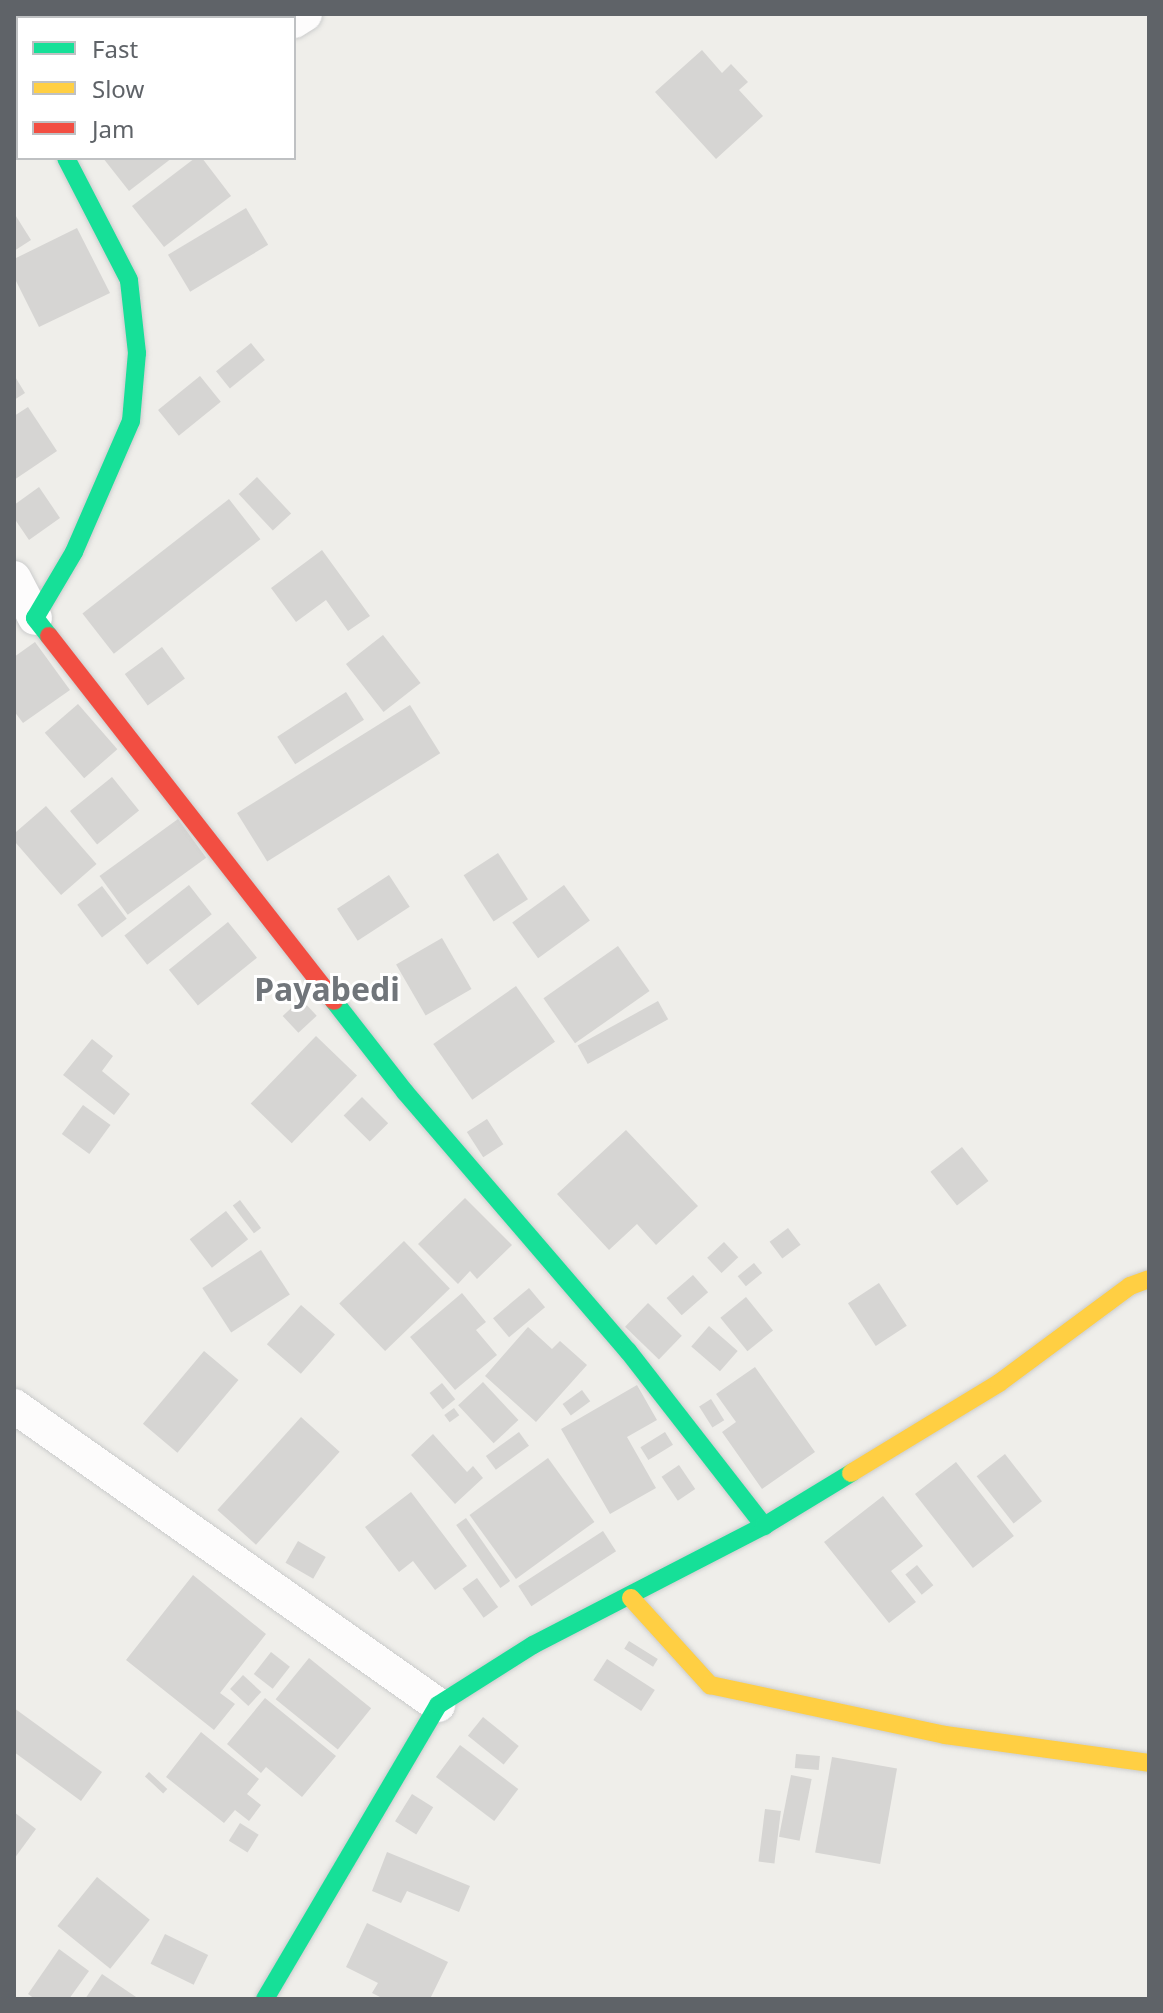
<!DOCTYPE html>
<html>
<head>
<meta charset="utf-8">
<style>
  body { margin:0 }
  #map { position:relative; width:1163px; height:2013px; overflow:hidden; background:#efeeea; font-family:"Noto Sans",sans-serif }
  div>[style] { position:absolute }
  .building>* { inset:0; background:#d6d5d3; transform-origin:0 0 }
  .roads { filter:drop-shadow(0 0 2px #cbcccc) drop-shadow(0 0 2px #cbcccc) }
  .street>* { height:34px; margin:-17px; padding:0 17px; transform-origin:17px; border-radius:17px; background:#fdfcfc }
  .fast>* { height:18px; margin:-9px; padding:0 9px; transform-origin:9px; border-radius:9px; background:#16e098 }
  .slow>* { height:18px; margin:-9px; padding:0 9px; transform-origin:9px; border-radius:9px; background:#ffcf43 }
  .jam>* { height:18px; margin:-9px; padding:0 9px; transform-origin:9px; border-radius:9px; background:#f24e42 }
  span { translate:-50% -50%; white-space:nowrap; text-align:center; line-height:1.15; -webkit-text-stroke:6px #fff; paint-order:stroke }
  .quarter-label { font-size:32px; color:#70757a; font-weight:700 }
  .frame { position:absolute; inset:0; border:16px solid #5f6368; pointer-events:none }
  .legend { position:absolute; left:16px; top:16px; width:280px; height:144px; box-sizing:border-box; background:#fff; border:2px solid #bfc1c3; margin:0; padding:10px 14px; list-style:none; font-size:24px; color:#5f6368 }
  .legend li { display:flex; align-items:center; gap:16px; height:40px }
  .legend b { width:40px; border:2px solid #bfc1c3 }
</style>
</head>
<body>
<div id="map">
  <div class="building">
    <i style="clip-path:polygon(14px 14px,39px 14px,18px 18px,14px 36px)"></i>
    <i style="clip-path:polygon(88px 14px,145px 14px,84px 18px)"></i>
    <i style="clip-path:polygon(153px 14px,179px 14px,181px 18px,156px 18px)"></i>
    <i style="clip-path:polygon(18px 48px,18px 83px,14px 79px)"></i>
    <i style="clip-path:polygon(702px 50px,722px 73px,731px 64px,748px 82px,739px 90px,763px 116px,716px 159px,655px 92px)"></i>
    <i style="clip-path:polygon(103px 158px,172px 158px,129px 191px)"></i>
    <i style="clip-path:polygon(195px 158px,202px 158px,231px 196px,164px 247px,132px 206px)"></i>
    <i style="left:246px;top:208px;width:43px;height:91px;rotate:59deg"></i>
    <i style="clip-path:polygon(14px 213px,31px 240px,14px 251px)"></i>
    <i style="clip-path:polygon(77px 228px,110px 293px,39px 327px,14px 277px,14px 259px)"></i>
    <i style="left:251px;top:343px;width:22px;height:45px;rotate:51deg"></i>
    <i style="clip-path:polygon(14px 375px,25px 393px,14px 400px)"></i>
    <i style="left:200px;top:376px;width:33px;height:54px;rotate:51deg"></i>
    <i style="clip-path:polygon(28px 407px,57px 451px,14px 480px,14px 416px)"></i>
    <i style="left:257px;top:477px;width:50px;height:25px;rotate:47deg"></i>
    <i style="clip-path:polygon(39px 487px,60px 518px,29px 540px,14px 518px,14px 505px)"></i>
    <i style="left:229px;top:499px;width:51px;height:186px;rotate:52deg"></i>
    <i style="clip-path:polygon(322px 550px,370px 616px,348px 631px,326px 600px,296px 622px,271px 588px)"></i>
    <i style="left:383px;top:635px;width:61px;height:47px;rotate:52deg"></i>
    <i style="clip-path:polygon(35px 642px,70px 690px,23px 723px,14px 711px,14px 657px)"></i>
    <i style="left:162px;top:647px;width:39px;height:46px;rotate:54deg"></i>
    <i style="left:346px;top:692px;width:33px;height:82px;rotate:57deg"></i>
    <i style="left:78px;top:704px;width:60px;height:44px;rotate:49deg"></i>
    <i style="left:410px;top:705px;width:57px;height:204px;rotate:58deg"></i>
    <i style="left:112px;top:777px;width:43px;height:54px;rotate:51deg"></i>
    <i style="left:46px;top:806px;width:77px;height:47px;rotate:49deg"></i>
    <i style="left:178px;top:819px;width:48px;height:97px;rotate:54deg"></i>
    <i style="left:498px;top:853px;width:55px;height:41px;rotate:57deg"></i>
    <i style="left:389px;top:875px;width:38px;height:62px;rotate:57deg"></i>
    <i style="left:189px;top:885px;width:37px;height:82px;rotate:52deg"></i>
    <i style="left:564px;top:885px;width:44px;height:64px;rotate:54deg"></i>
    <i style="left:102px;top:886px;width:41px;height:31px;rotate:53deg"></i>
    <i style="left:228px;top:922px;width:46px;height:76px;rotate:51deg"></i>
    <i style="left:442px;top:938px;width:59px;height:53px;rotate:60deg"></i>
    <i style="left:618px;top:946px;width:55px;height:91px;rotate:55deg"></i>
    <i style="left:516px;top:986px;width:68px;height:101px;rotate:55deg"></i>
    <i style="left:301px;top:999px;width:23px;height:25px;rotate:47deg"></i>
    <i style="left:658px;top:1001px;width:21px;height:92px;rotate:61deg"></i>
    <i style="left:316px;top:1036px;width:57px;height:94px;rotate:44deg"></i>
    <i style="clip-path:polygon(92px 1039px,113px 1056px,102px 1071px,130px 1094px,114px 1115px,63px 1075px)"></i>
    <i style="left:362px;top:1097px;width:37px;height:26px;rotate:45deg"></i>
    <i style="left:83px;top:1105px;width:34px;height:36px;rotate:36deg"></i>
    <i style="left:487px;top:1119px;width:30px;height:24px;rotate:57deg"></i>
    <i style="clip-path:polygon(626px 1130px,698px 1206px,656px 1245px,637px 1224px,609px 1250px,557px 1194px)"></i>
    <i style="left:962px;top:1147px;width:43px;height:40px;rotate:52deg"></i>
    <i style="clip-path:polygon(465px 1198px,512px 1245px,477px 1279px,470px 1271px,458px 1284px,418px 1244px)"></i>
    <i style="left:240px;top:1200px;width:35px;height:9px;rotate:53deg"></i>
    <i style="left:226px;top:1211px;width:36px;height:46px;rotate:52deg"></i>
    <i style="left:788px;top:1228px;width:21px;height:23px;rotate:53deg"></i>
    <i style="left:404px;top:1241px;width:66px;height:90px;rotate:46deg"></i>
    <i style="left:724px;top:1242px;width:21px;height:23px;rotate:47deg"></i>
    <i style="left:261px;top:1250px;width:53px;height:70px;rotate:57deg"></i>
    <i style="left:754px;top:1263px;width:13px;height:21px;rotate:51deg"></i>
    <i style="left:693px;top:1275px;width:23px;height:35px;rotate:49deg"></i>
    <i style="left:879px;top:1283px;width:51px;height:37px;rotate:57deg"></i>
    <i style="left:529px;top:1288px;width:25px;height:47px;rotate:50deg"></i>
    <i style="clip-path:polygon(462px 1293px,486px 1322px,476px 1330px,497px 1355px,455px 1390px,410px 1337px)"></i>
    <i style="left:746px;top:1297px;width:43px;height:33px;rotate:51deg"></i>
    <i style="left:648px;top:1303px;width:47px;height:33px;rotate:44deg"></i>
    <i style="left:301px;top:1305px;width:45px;height:52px;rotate:41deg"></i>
    <i style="left:709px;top:1326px;width:38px;height:27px;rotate:41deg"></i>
    <i style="clip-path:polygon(528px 1327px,552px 1349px,560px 1341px,587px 1365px,536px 1422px,485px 1376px)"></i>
    <i style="left:204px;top:1351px;width:45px;height:95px;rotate:40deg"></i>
    <i style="clip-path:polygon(755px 1367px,815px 1452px,762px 1489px,722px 1432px,736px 1422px,716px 1394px)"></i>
    <i style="left:483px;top:1382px;width:52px;height:34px;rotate:47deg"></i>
    <i style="left:442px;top:1383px;width:21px;height:16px;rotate:51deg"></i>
    <i style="clip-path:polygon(637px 1385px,657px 1420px,627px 1437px,656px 1488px,610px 1514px,561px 1429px)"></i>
    <i style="left:582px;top:1390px;width:14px;height:24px;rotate:54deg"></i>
    <i style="left:711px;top:1399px;width:25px;height:14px;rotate:58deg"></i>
    <i style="left:454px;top:1408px;width:9px;height:12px;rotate:54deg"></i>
    <i style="left:301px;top:1417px;width:52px;height:125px;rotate:42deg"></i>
    <i style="left:519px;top:1432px;width:17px;height:41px;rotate:54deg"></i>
    <i style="left:665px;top:1432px;width:15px;height:29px;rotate:58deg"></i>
    <i style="clip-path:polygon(433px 1434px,467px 1472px,473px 1466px,483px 1478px,455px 1504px,411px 1455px)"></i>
    <i style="left:1005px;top:1454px;width:60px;height:36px;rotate:52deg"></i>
    <i style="left:548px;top:1458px;width:79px;height:97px;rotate:54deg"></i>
    <i style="left:956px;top:1462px;width:94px;height:52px;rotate:52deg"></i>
    <i style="left:679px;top:1465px;width:29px;height:21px;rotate:56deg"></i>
    <i style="clip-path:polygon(411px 1492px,467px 1566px,435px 1590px,413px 1561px,399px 1572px,365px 1527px)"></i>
    <i style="clip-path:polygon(883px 1496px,923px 1546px,891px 1571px,916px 1602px,889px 1623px,824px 1542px)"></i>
    <i style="left:466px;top:1518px;width:77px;height:12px;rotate:55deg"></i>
    <i style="left:603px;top:1531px;width:24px;height:101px;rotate:57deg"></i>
    <i style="left:298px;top:1541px;width:32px;height:25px;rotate:30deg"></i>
    <i style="left:917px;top:1565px;width:26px;height:15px;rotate:51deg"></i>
    <i style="clip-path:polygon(193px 1575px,266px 1634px,220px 1693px,235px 1704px,214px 1730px,126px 1660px)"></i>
    <i style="left:477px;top:1578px;width:36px;height:18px;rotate:54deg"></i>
    <i style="left:629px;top:1641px;width:34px;height:9px;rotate:32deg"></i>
    <i style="left:271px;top:1652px;width:24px;height:28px;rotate:38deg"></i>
    <i style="left:309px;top:1658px;width:80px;height:53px;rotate:39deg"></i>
    <i style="left:607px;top:1659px;width:57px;height:25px;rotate:33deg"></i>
    <i style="left:243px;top:1675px;width:25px;height:19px;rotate:43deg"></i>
    <i style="clip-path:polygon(265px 1698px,336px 1756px,302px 1797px,266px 1767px,261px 1773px,227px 1744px)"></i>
    <i style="clip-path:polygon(14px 1708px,102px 1772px,81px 1801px,14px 1752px)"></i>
    <i style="left:483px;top:1717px;width:46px;height:24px;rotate:39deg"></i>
    <i style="clip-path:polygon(201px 1732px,259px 1779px,247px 1794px,261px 1805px,249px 1821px,235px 1810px,224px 1823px,166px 1777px)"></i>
    <i style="left:460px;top:1745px;width:73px;height:40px;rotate:37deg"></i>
    <i style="left:796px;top:1754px;width:24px;height:14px;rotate:5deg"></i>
    <i style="left:832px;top:1757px;width:66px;height:97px;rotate:10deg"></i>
    <i style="left:149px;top:1772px;width:25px;height:6px;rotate:43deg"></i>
    <i style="left:791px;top:1775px;width:21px;height:63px;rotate:11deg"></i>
    <i style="left:412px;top:1794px;width:25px;height:32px;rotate:32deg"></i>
    <i style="left:765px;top:1809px;width:16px;height:53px;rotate:7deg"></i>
    <i style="clip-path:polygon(14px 1812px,36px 1829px,14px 1859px)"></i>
    <i style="left:240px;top:1823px;width:22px;height:21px;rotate:32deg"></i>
    <i style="clip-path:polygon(387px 1852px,470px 1886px,459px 1912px,407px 1891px,401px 1903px,372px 1891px)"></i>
    <i style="left:97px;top:1877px;width:68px;height:63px;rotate:39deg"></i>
    <i style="clip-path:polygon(367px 1923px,448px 1962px,430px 1999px,384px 1999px,372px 1993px,378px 1983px,346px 1967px)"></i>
    <i style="left:165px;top:1934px;width:48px;height:33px;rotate:26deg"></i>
    <i style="clip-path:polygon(59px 1949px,89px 1971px,69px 1999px,35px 1999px,28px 1994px)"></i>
    <i style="clip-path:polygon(102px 1974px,139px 1999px,85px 1999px)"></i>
  </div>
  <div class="roads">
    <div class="street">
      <i style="left:294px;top:21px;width:13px;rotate:-32deg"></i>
      <i style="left:14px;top:103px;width:6px;rotate:45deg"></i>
      <i style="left:14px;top:578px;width:45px;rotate:62.3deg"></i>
      <i style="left:14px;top:1406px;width:519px;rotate:35.19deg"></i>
    </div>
    <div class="fast">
      <i style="left:49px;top:636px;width:23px;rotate:-128deg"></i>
      <i style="left:35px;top:618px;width:77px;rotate:-59.4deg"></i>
      <i style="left:74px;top:552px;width:143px;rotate:-66.5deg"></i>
      <i style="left:131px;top:421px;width:68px;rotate:-85deg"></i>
      <i style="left:137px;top:353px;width:73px;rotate:-96.3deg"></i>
      <i style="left:129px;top:280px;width:137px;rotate:-117.3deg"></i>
      <i style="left:334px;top:1001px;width:115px;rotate:52deg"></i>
      <i style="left:405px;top:1092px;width:342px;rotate:49.3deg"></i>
      <i style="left:628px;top:1351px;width:222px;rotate:52.1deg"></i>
      <i style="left:265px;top:1999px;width:341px;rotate:-59.5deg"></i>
      <i style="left:438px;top:1705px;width:112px;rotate:-32.3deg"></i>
      <i style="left:533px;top:1645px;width:260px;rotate:-27.3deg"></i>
      <i style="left:764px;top:1526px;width:102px;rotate:-31.3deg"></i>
    </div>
    <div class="slow">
      <i style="left:851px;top:1473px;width:173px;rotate:-31.3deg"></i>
      <i style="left:999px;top:1383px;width:163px;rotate:-36.5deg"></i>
      <i style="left:1130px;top:1286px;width:20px;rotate:-20deg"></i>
      <i style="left:631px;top:1598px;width:118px;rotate:47.8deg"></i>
      <i style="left:710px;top:1685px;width:240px;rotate:12deg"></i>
      <i style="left:945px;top:1735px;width:206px;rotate:7.8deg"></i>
    </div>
    <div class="jam">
      <i style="left:49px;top:636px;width:463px;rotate:52deg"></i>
    </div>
  </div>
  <div class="quarter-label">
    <span style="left:327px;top:989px">Payabedi</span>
  </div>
  <div class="frame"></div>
  <ul class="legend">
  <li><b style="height:10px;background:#16e098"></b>Fast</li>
  <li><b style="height:10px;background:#ffcf43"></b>Slow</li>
  <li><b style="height:10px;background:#f24e42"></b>Jam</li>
  </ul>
</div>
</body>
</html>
